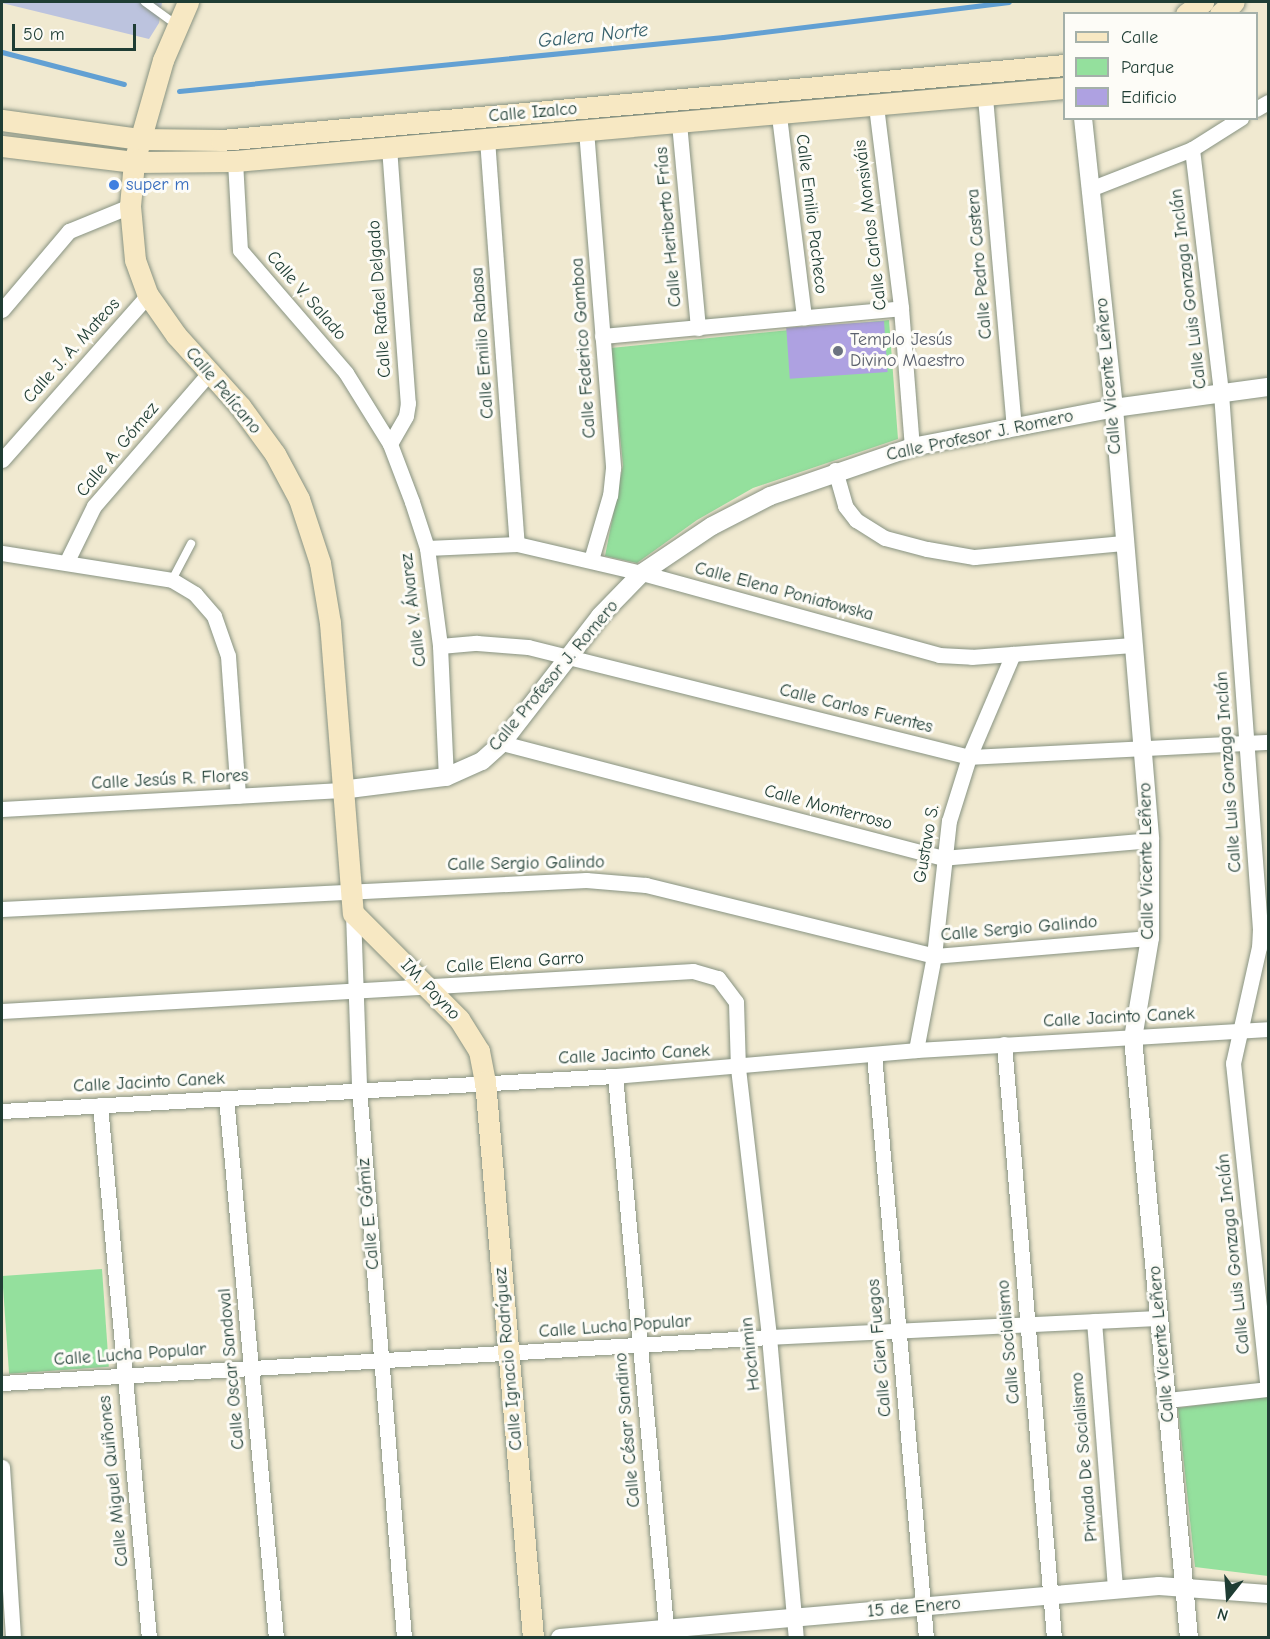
<!DOCTYPE html>
<html>
<head>
<meta charset="utf-8">
<style>
  body { margin:0 }
  #map { position:relative; width:1270px; height:1639px; overflow:hidden; background:#f0e9d0; font-family:"Comic Neue",sans-serif }
  div>[style] { position:absolute }
  .industrial>* { inset:0; background:#bcc3de }
  .green>* { inset:0; background:#94e09d; transform-origin:0 0 }
  .stream>* { height:5px; margin:-2.5px; padding:0 2.5px; transform-origin:2.5px; border-radius:2.5px; background:#62a0d3 }
  .building>* { inset:0; background:#aea1e1; transform-origin:0 0 }
  .roads { filter:drop-shadow(0 0 2px #889382) drop-shadow(0 0 2px #889382) }
  .service>* { height:8px; margin:-4px; padding:0 4px; transform-origin:4px; border-radius:4px; background:#fff }
  .minor>* { height:15px; margin:-7.5px; padding:0 7.5px; transform-origin:7.5px; border-radius:7.5px; background:#fff }
  .tertiary>* { height:18px; margin:-9px; padding:0 9px; transform-origin:9px; border-radius:9px; background:#fff }
  .secondary>* { height:21px; margin:-10.5px; padding:0 10.5px; transform-origin:10.5px; border-radius:10.5px; background:#f7e8c3 }
  .dots>* { width:16px; height:16px; translate:-50% -50%; box-sizing:border-box; border:3px solid #fdfcf7; border-radius:50% }
  span { translate:-50% -50%; white-space:nowrap; text-align:center; line-height:1.15; -webkit-text-stroke:6px #fdfcf7; paint-order:stroke }
  .street-label { font-size:18px; color:#1f3d34 }
  .shop-label { font-size:18px; color:#366cbe }
  .left { translate:0 -50%; text-align:left }
  .worship-label { font-size:18px; color:#5b616d }
  .water-label { font-size:20px; color:#36606c; font-style:italic }
  .frame { position:absolute; inset:0; border:3px solid #1f3d34; pointer-events:none }
  .legend { position:absolute; left:1063px; top:12px; width:195px; height:108px; box-sizing:border-box; background:#fdfcf7; border:2px solid #a4b0a9; margin:0; padding:8px 10px; list-style:none; font-size:18px; color:#1f3d34 }
  .legend li { display:flex; align-items:center; gap:12px; height:30px }
  .legend b { width:30px; border:2px solid #a4b0a9 }
  .north { position:absolute; left:1198px; top:1567px; width:60px; height:60px; -webkit-text-stroke:4px #fdfcf7; paint-order:stroke; rotate:197deg; font-size:16px; font-weight:700; line-height:24px; text-align:center; color:#1f3d34 }
  .north::after { content:''; display:block; margin:auto; width:21px; height:27px; background:#1f3d34; clip-path:polygon(50% 0,100% 100%,50% 72%,0 100%) }
  .scale { position:absolute; left:12px; top:24px; width:124px; height:27px; box-sizing:border-box; border:3px solid #1f3d34; border-top:0; padding-left:8px; font-size:18px; line-height:21px; white-space:nowrap; color:#1f3d34; -webkit-text-stroke:4px #fdfcf7; paint-order:stroke }
</style>
</head>
<body>
<div id="map">
  <div class="industrial">
    <i style="clip-path:polygon(162px 2px,159px 23px,149px 39px,2px 3px)"></i>
  </div>
  <div class="green">
    <i style="clip-path:polygon(889px 320px,898px 439px,753px 488px,697px 520px,637px 563px,605px 556px,623px 465px,611px 348px)"></i>
    <i style="left:102px;top:1269px;width:98px;height:100px;rotate:86deg"></i>
    <i style="clip-path:polygon(1268px 1396px,1268px 1576px,1195px 1567px,1178px 1408px)"></i>
  </div>
  <div class="stream">
    <i style="left:2px;top:52px;width:126px;rotate:14.7deg"></i>
    <i style="left:179px;top:91px;width:547px;rotate:-5.67deg"></i>
    <i style="left:723px;top:37px;width:288px;rotate:-7deg"></i>
  </div>
  <div class="building">
    <i style="left:884px;top:321px;width:51px;height:98px;rotate:86deg"></i>
  </div>
  <div class="roads">
    <div class="service">
      <i style="left:145px;top:2px;width:37px;rotate:36deg"></i>
      <i style="left:172px;top:580px;width:41px;rotate:-62.2deg"></i>
    </div>
    <div class="minor">
      <i style="left:985px;top:97px;width:332px;rotate:85deg"></i>
      <i style="left:876px;top:106px;width:204px;rotate:82.9deg"></i>
      <i style="left:901px;top:308px;width:139px;rotate:85.5deg"></i>
      <i style="left:1256px;top:109px;width:14px;rotate:-30deg"></i>
      <i style="left:779px;top:116px;width:203px;rotate:82.9deg"></i>
      <i style="left:679px;top:123px;width:206px;rotate:84.7deg"></i>
      <i style="left:586px;top:130px;width:339px;rotate:85.4deg"></i>
      <i style="left:613px;top:468px;width:27px;rotate:96deg"></i>
      <i style="left:610px;top:495px;width:68px;rotate:106.3deg"></i>
      <i style="left:487px;top:139px;width:406px;rotate:85.8deg"></i>
      <i style="left:389px;top:147px;width:257px;rotate:85.8deg"></i>
      <i style="left:408px;top:403px;width:13px;rotate:99deg"></i>
      <i style="left:406px;top:416px;width:32px;rotate:120deg"></i>
      <i style="left:1192px;top:149px;width:246px;rotate:83.2deg"></i>
      <i style="left:1221px;top:393px;width:537px;rotate:85.84deg"></i>
      <i style="left:1260px;top:929px;width:18px;rotate:93deg"></i>
      <i style="left:1259px;top:947px;width:119px;rotate:102.6deg"></i>
      <i style="left:1233px;top:1063px;width:328px;rotate:83.9deg"></i>
      <i style="left:235px;top:161px;width:89px;rotate:86.8deg"></i>
      <i style="left:240px;top:250px;width:162px;rotate:49.2deg"></i>
      <i style="left:346px;top:373px;width:84px;rotate:58.2deg"></i>
      <i style="left:390px;top:444px;width:62px;rotate:69.2deg"></i>
      <i style="left:412px;top:502px;width:48px;rotate:71.9deg"></i>
      <i style="left:427px;top:548px;width:99px;rotate:82.4deg"></i>
      <i style="left:440px;top:646px;width:131px;rotate:87.4deg"></i>
      <i style="left:1090px;top:189px;width:110px;rotate:-21.4deg"></i>
      <i style="left:1192px;top:149px;width:58px;rotate:-32.3deg"></i>
      <i style="left:2px;top:310px;width:104px;rotate:-49.7deg"></i>
      <i style="left:69px;top:231px;width:66px;rotate:-22.3deg"></i>
      <i style="left:602px;top:336px;width:300px;rotate:-5.3deg"></i>
      <i style="left:2px;top:460px;width:220px;rotate:-48.5deg"></i>
      <i style="left:835px;top:470px;width:37px;rotate:74deg"></i>
      <i style="left:845px;top:506px;width:18px;rotate:52deg"></i>
      <i style="left:856px;top:520px;width:34px;rotate:32deg"></i>
      <i style="left:885px;top:538px;width:43px;rotate:14.7deg"></i>
      <i style="left:927px;top:549px;width:48px;rotate:9.7deg"></i>
      <i style="left:974px;top:557px;width:150px;rotate:-5.4deg"></i>
      <i style="left:427px;top:548px;width:90px;rotate:-2.5deg"></i>
      <i style="left:517px;top:544px;width:128px;rotate:13.1deg"></i>
      <i style="left:642px;top:573px;width:308px;rotate:15.4deg"></i>
      <i style="left:939px;top:655px;width:33px;rotate:3deg"></i>
      <i style="left:972px;top:657px;width:160px;rotate:-4.3deg"></i>
      <i style="left:2px;top:553px;width:172px;rotate:9deg"></i>
      <i style="left:172px;top:580px;width:27px;rotate:31deg"></i>
      <i style="left:195px;top:594px;width:29px;rotate:49deg"></i>
      <i style="left:214px;top:616px;width:42px;rotate:70.7deg"></i>
      <i style="left:228px;top:656px;width:140px;rotate:85.9deg"></i>
      <i style="left:67px;top:561px;width:61px;rotate:-63.9deg"></i>
      <i style="left:94px;top:506px;width:177px;rotate:-49.1deg"></i>
      <i style="left:440px;top:646px;width:37px;rotate:-5deg"></i>
      <i style="left:477px;top:643px;width:51px;rotate:4.5deg"></i>
      <i style="left:528px;top:647px;width:455px;rotate:14deg"></i>
      <i style="left:969px;top:757px;width:299px;rotate:-2.9deg"></i>
      <i style="left:502px;top:743px;width:455px;rotate:14.6deg"></i>
      <i style="left:942px;top:858px;width:209px;rotate:-4.9deg"></i>
      <i style="left:2px;top:809px;width:340px;rotate:-3.2deg"></i>
      <i style="left:2px;top:909px;width:585px;rotate:-2.84deg"></i>
      <i style="left:586px;top:880px;width:60px;rotate:4.8deg"></i>
      <i style="left:646px;top:885px;width:297px;rotate:13.8deg"></i>
      <i style="left:934px;top:956px;width:217px;rotate:-4.8deg"></i>
      <i style="left:353px;top:913px;width:175px;rotate:88deg"></i>
      <i style="left:359px;top:1088px;width:552px;rotate:85.32deg"></i>
      <i style="left:2px;top:1011px;width:692px;rotate:-3.31deg"></i>
      <i style="left:693px;top:971px;width:26px;rotate:16deg"></i>
      <i style="left:718px;top:978px;width:30px;rotate:53deg"></i>
      <i style="left:736px;top:1002px;width:66px;rotate:88.3deg"></i>
      <i style="left:738px;top:1068px;width:271px;rotate:83.4deg"></i>
      <i style="left:769px;top:1337px;width:302px;rotate:84.9deg"></i>
      <i style="left:1004px;top:1044px;width:596px;rotate:85.19deg"></i>
      <i style="left:916px;top:1050px;width:96px;rotate:-79.2deg"></i>
      <i style="left:934px;top:956px;width:136px;rotate:-83.7deg"></i>
      <i style="left:949px;top:821px;width:67px;rotate:-72.6deg"></i>
      <i style="left:969px;top:757px;width:112px;rotate:-66.9deg"></i>
      <i style="left:874px;top:1055px;width:585px;rotate:84.9deg"></i>
      <i style="left:615px;top:1076px;width:564px;rotate:84.71deg"></i>
      <i style="left:226px;top:1098px;width:542px;rotate:84.71deg"></i>
      <i style="left:100px;top:1105px;width:535px;rotate:84.75deg"></i>
      <i style="left:2px;top:1111px;width:614px;rotate:-3.27deg"></i>
      <i style="left:615px;top:1076px;width:302px;rotate:-4.9deg"></i>
      <i style="left:916px;top:1050px;width:353px;rotate:-3.4deg"></i>
      <i style="left:1094px;top:1321px;width:269px;rotate:85.5deg"></i>
      <i style="left:2px;top:1383px;width:768px;rotate:-3.43deg"></i>
      <i style="left:769px;top:1337px;width:391px;rotate:-2.8deg"></i>
      <i style="left:1168px;top:1400px;width:101px;rotate:-6.3deg"></i>
      <i style="left:2px;top:1467px;width:171px;rotate:86.3deg"></i>
    </div>
    <div class="tertiary">
      <i style="left:1083px;top:118px;width:292px;rotate:83.9deg"></i>
      <i style="left:1114px;top:408px;width:433px;rotate:85.2deg"></i>
      <i style="left:1150px;top:840px;width:98px;rotate:90deg"></i>
      <i style="left:1150px;top:938px;width:101px;rotate:99.6deg"></i>
      <i style="left:1133px;top:1038px;width:603px;rotate:84.67deg"></i>
      <i style="left:341px;top:790px;width:106px;rotate:-7.1deg"></i>
      <i style="left:446px;top:777px;width:39px;rotate:-24deg"></i>
      <i style="left:482px;top:761px;width:27px;rotate:-42deg"></i>
      <i style="left:502px;top:743px;width:160px;rotate:-52.3deg"></i>
      <i style="left:600px;top:616px;width:60px;rotate:-45.7deg"></i>
      <i style="left:642px;top:573px;width:84px;rotate:-33.9deg"></i>
      <i style="left:712px;top:526px;width:65px;rotate:-27.3deg"></i>
      <i style="left:770px;top:496px;width:150px;rotate:-19deg"></i>
      <i style="left:912px;top:447px;width:206px;rotate:-10.9deg"></i>
      <i style="left:1114px;top:408px;width:155px;rotate:-7.8deg"></i>
      <i style="left:560px;top:1638px;width:601px;rotate:-4.96deg"></i>
      <i style="left:1159px;top:1586px;width:109px;rotate:4.2deg"></i>
    </div>
    <div class="secondary">
      <i style="left:188px;top:2px;width:63px;rotate:113.3deg"></i>
      <i style="left:163px;top:60px;width:106px;rotate:105.9deg"></i>
      <i style="left:134px;top:162px;width:44px;rotate:95.2deg"></i>
      <i style="left:130px;top:206px;width:54px;rotate:84.7deg"></i>
      <i style="left:135px;top:260px;width:37px;rotate:70deg"></i>
      <i style="left:148px;top:295px;width:49px;rotate:55deg"></i>
      <i style="left:176px;top:335px;width:96px;rotate:48deg"></i>
      <i style="left:240px;top:406px;width:59px;rotate:53.9deg"></i>
      <i style="left:275px;top:454px;width:51px;rotate:61.9deg"></i>
      <i style="left:299px;top:499px;width:67px;rotate:71.8deg"></i>
      <i style="left:320px;top:563px;width:61px;rotate:80.5deg"></i>
      <i style="left:330px;top:623px;width:291px;rotate:85.5deg"></i>
      <i style="left:353px;top:913px;width:150px;rotate:45deg"></i>
      <i style="left:459px;top:1019px;width:38px;rotate:58deg"></i>
      <i style="left:479px;top:1051px;width:31px;rotate:79deg"></i>
      <i style="left:485px;top:1081px;width:559px;rotate:85.07deg"></i>
      <i style="left:1186px;top:14px;width:21px;rotate:-35deg"></i>
      <i style="left:1220px;top:14px;width:18px;rotate:-41deg"></i>
      <i style="left:2px;top:120px;width:138px;rotate:7.9deg"></i>
      <i style="left:139px;top:139px;width:82px;rotate:0.7deg"></i>
      <i style="left:221px;top:140px;width:846px;rotate:-5.08deg"></i>
      <i style="left:2px;top:146px;width:133px;rotate:6.9deg"></i>
      <i style="left:134px;top:162px;width:101px;rotate:-0.6deg"></i>
      <i style="left:235px;top:161px;width:832px;rotate:-5.03deg"></i>
    </div>
  </div>
  <div class="dots">
    <i style="left:114px;top:185px;background:#3f7fe0"></i>
    <i style="left:838px;top:351px;background:#6b7280"></i>
  </div>
  <div class="street-label">
    <span style="left:533px;top:113px;rotate:-5deg">Calle Izalco</span>
    <span style="left:811px;top:214px;rotate:83deg">Calle Emilio Pacheco</span>
    <span style="left:871px;top:225px;rotate:-97deg">Calle Carlos Monsiváis</span>
    <span style="left:669px;top:227px;rotate:-95deg">Calle Heriberto Frías</span>
    <span style="left:980px;top:264px;rotate:-95deg">Calle Pedro Castera</span>
    <span style="left:1189px;top:289px;rotate:-97deg">Calle Luis Gonzaga Inclán</span>
    <span style="left:306px;top:296px;rotate:49deg">Calle V. Salado</span>
    <span style="left:380px;top:299px;rotate:-94deg">Calle Rafael Delgado</span>
    <span style="left:483px;top:343px;rotate:-94deg">Calle Emilio Rabasa</span>
    <span style="left:584px;top:348px;rotate:-94deg">Calle Federico Gamboa</span>
    <span style="left:72px;top:351px;rotate:-48deg">Calle J. A. Mateos</span>
    <span style="left:1109px;top:376px;rotate:-95deg">Calle Vicente Leñero</span>
    <span style="left:223px;top:391px;rotate:50deg">Calle Pelícano</span>
    <span style="left:980px;top:436px;rotate:-12deg">Calle Profesor J. Romero</span>
    <span style="left:118px;top:450px;rotate:-50deg">Calle A. Gómez</span>
    <span style="left:784px;top:592px;rotate:15deg">Calle Elena Poniatowska</span>
    <span style="left:414px;top:610px;rotate:-97deg">Calle V. Álvarez</span>
    <span style="left:554px;top:676px;rotate:-50deg">Calle Profesor J. Romero</span>
    <span style="left:856px;top:709px;rotate:14deg">Calle Carlos Fuentes</span>
    <span style="left:1229px;top:772px;rotate:-94deg">Calle Luis Gonzaga Inclán</span>
    <span style="left:170px;top:780px;rotate:-3deg">Calle Jesús R. Flores</span>
    <span style="left:828px;top:808px;rotate:15deg">Calle Monterroso</span>
    <span style="left:927px;top:844px;rotate:-80deg">Gustavo S.</span>
    <span style="left:1147px;top:861px;rotate:-91deg">Calle Vicente Leñero</span>
    <span style="left:526px;top:864px;rotate:-1deg">Calle Sergio Galindo</span>
    <span style="left:1019px;top:929px;rotate:-5deg">Calle Sergio Galindo</span>
    <span style="left:515px;top:963px;rotate:-4deg">Calle Elena Garro</span>
    <span style="left:430px;top:990px;rotate:46deg">IM. Payno</span>
    <span style="left:1119px;top:1018px;rotate:-3deg">Calle Jacinto Canek</span>
    <span style="left:634px;top:1055px;rotate:-3deg">Calle Jacinto Canek</span>
    <span style="left:149px;top:1083px;rotate:-3deg">Calle Jacinto Canek</span>
    <span style="left:369px;top:1214px;rotate:-95deg">Calle E. Gámiz</span>
    <span style="left:1234px;top:1254px;rotate:-96deg">Calle Luis Gonzaga Inclán</span>
    <span style="left:615px;top:1327px;rotate:-4deg">Calle Lucha Popular</span>
    <span style="left:1009px;top:1342px;rotate:-95deg">Calle Socialismo</span>
    <span style="left:1162px;top:1344px;rotate:-95deg">Calle Vicente Leñero</span>
    <span style="left:880px;top:1348px;rotate:-95deg">Calle Cien Fuegos</span>
    <span style="left:751px;top:1354px;rotate:-96deg">Hochimin</span>
    <span style="left:130px;top:1355px;rotate:-4deg">Calle Lucha Popular</span>
    <span style="left:509px;top:1359px;rotate:-95deg">Calle Ignacio Rodríguez</span>
    <span style="left:232px;top:1369px;rotate:-95deg">Calle Oscar Sandoval</span>
    <span style="left:628px;top:1430px;rotate:-95deg">Calle César Sandino</span>
    <span style="left:1085px;top:1457px;rotate:-95deg">Privada De Socialismo</span>
    <span style="left:114px;top:1481px;rotate:-96deg">Calle Miguel Quiñones</span>
    <span style="left:914px;top:1608px;rotate:-5deg">15 de Enero</span>
  </div>
  <div class="shop-label">
    <span class="left" style="left:126px;top:185px">super m</span>
  </div>
  <div class="worship-label">
    <span class="left" style="left:850px;top:351px">Templo Jesús<br>Divino Maestro</span>
  </div>
  <div class="water-label">
    <span style="left:593px;top:35px;rotate:-6deg">Galera Norte</span>
  </div>
  <div class="frame"></div>
  <ul class="legend">
  <li><b style="height:8px;background:#f7e8c3"></b>Calle</li>
  <li><b style="height:16px;background:#94e09d"></b>Parque</li>
  <li><b style="height:16px;background:#aea1e1"></b>Edificio</li>
  </ul>
  <div class="north">N</div>
  <div class="scale">50 m</div>
</div>
</body>
</html>
